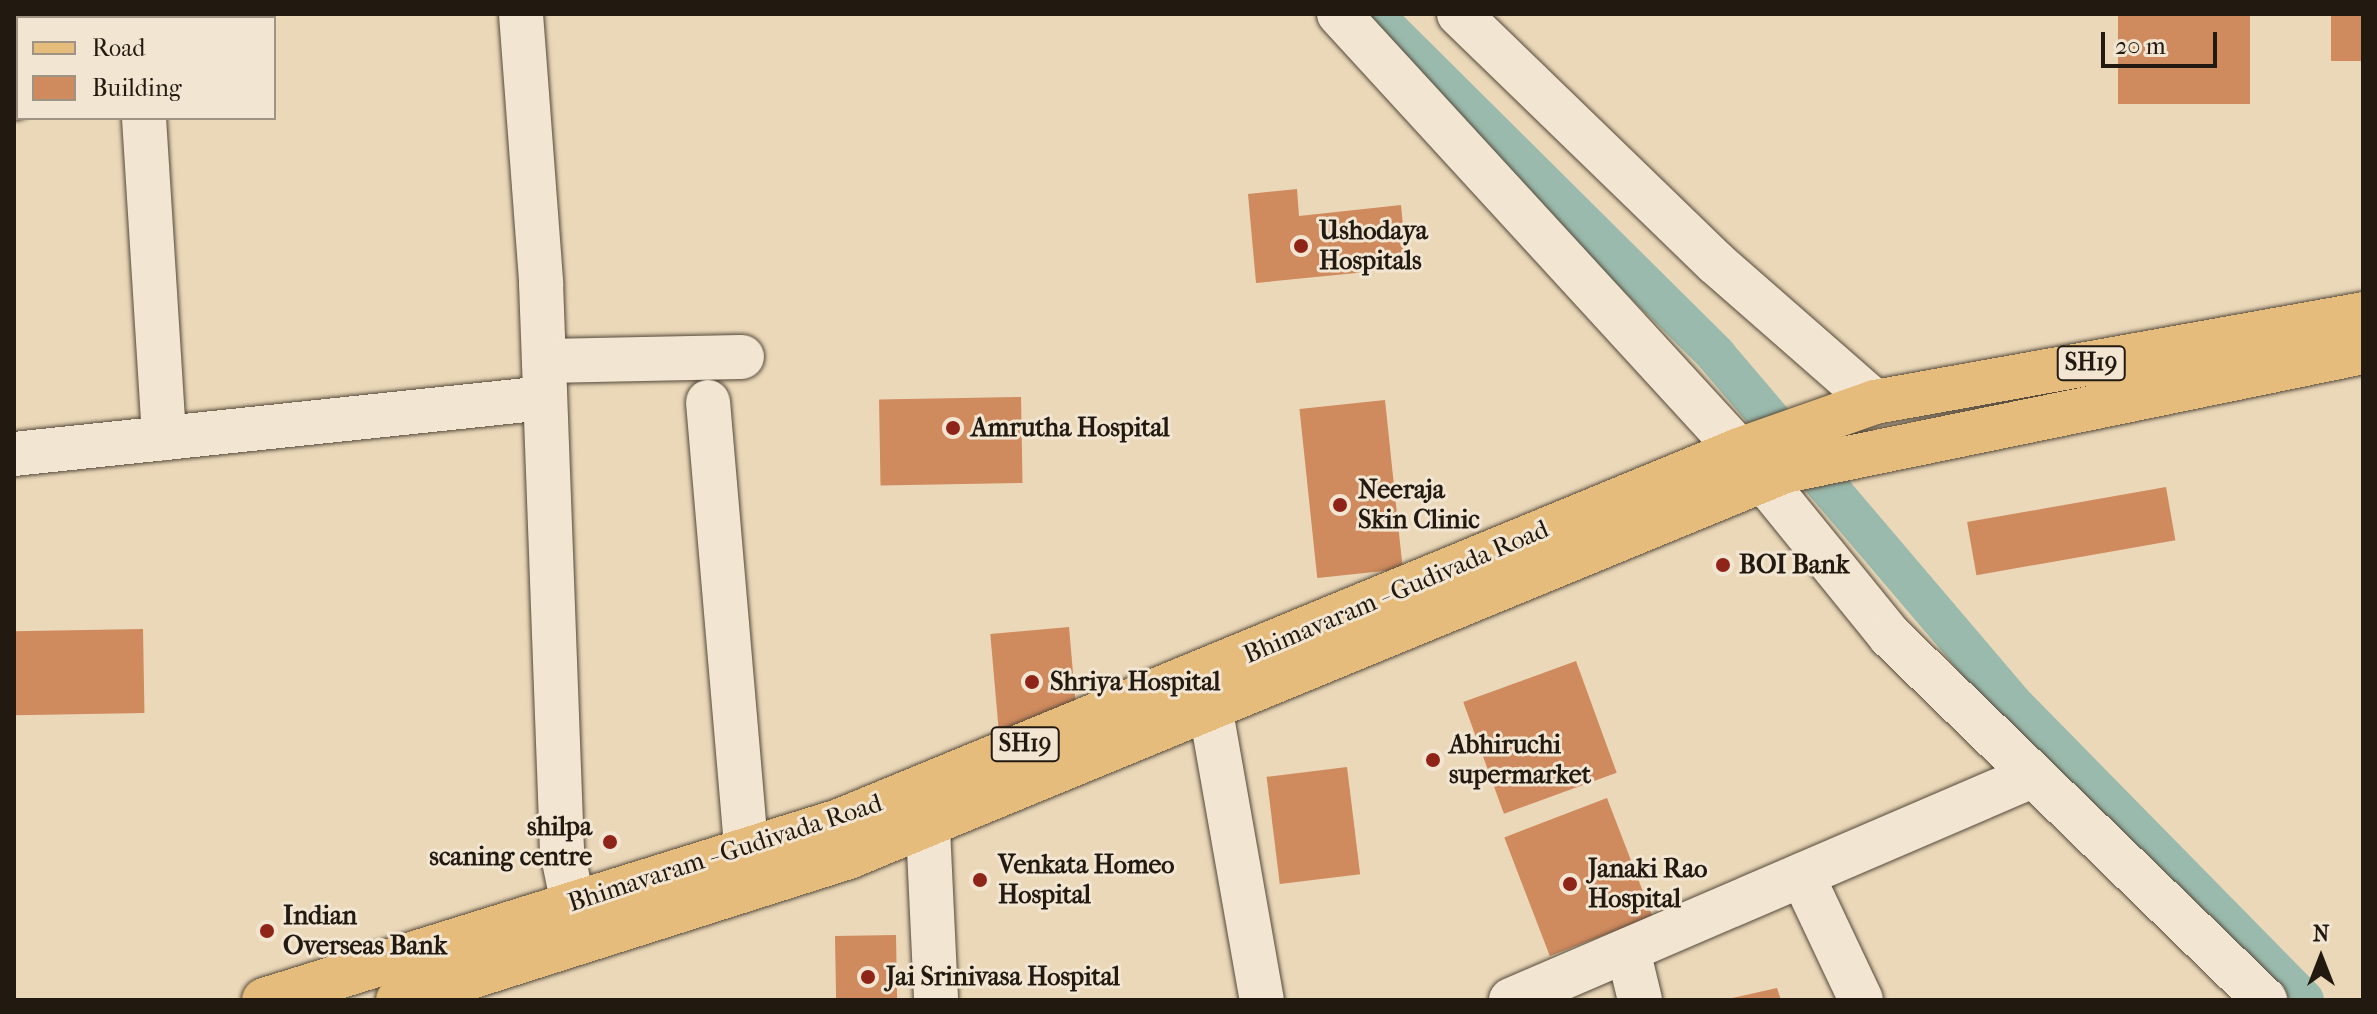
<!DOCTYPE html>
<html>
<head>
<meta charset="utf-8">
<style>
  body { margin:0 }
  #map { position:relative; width:2377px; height:1014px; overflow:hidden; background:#ebd8b9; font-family:"IM FELL French Canon",serif }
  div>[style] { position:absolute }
  .canal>* { height:40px; margin:-20px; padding:0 20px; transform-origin:20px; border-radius:20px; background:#99baac }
  .building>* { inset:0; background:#cf8a5e; transform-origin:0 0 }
  .roads { filter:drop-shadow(0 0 2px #54493a) drop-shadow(0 0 2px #54493a) }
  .street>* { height:44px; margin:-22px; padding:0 22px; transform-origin:22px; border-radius:22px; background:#f2e6d2 }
  .secondary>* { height:44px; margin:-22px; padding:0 22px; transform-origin:22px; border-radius:22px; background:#f2e6d2 }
  .primary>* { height:44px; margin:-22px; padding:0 22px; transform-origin:22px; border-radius:22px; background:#e6bc7c }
  .dots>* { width:22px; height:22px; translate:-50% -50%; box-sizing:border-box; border:4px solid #f2e6d2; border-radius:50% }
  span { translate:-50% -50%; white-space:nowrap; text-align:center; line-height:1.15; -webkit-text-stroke:6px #f2e6d2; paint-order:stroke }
  .shield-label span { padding:2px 6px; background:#f2e6d2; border:2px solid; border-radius:6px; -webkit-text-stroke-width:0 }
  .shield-label { font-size:24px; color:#221910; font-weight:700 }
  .poi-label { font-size:26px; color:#221910; font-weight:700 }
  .left { translate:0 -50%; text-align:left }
  .right { translate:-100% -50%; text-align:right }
  .street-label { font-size:26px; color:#221910 }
  .frame { position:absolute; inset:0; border:16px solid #221910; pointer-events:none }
  .legend { position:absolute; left:16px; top:16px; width:260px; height:104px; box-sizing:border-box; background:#f2e6d2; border:2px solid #9f9484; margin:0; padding:10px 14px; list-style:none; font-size:24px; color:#221910 }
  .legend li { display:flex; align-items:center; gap:16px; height:40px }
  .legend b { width:40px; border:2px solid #9f9484 }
  .north { position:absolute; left:2281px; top:918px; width:80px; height:80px; -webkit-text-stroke:6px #f2e6d2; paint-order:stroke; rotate:0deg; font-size:22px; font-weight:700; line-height:32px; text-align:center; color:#221910 }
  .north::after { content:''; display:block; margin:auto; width:28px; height:36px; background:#221910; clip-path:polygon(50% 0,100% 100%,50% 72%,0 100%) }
  .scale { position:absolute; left:2101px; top:32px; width:116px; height:36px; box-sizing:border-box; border:4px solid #221910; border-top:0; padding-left:10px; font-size:24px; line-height:28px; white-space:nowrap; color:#221910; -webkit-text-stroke:6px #f2e6d2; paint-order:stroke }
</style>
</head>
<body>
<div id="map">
  <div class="canal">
    <i style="left:1373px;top:14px;width:484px;rotate:44.8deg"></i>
    <i style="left:1716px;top:355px;width:455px;rotate:49.6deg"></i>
    <i style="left:2011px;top:702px;width:418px;rotate:45.5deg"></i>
    <i style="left:69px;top:18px;width:8px;rotate:-30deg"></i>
    <i style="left:14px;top:50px;width:4px;rotate:-27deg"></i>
  </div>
  <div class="building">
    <i style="left:2118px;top:14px;width:132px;height:90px"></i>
    <i style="left:2331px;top:14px;width:32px;height:47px"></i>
    <i style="clip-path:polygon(1297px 189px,1299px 216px,1401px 205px,1407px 268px,1256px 283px,1248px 194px)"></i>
    <i style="left:1021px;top:397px;width:86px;height:142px;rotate:89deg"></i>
    <i style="left:1385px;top:400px;width:170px;height:86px;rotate:84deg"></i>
    <i style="left:2166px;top:487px;width:54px;height:202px;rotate:80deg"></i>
    <i style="left:1069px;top:627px;width:96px;height:79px;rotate:85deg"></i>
    <i style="left:143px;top:629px;width:84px;height:129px;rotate:89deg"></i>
    <i style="left:1576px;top:661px;width:119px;height:120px;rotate:70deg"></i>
    <i style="left:1347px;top:767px;width:108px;height:81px;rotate:83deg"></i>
    <i style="left:1607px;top:798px;width:127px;height:110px;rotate:69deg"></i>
    <i style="left:896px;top:935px;width:65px;height:61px;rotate:89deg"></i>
    <i style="clip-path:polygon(1777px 988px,1781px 1000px,1728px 1000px,1728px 999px)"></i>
  </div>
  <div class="roads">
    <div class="street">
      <i style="left:521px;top:14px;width:270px;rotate:85.7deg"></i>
      <i style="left:541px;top:283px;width:568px;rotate:87.88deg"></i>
      <i style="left:562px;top:851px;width:54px;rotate:78.3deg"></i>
      <i style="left:1339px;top:14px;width:592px;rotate:47.47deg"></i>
      <i style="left:1739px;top:450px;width:240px;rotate:50.9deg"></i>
      <i style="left:1890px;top:636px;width:523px;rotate:44.15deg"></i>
      <i style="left:1459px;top:14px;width:358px;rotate:44.1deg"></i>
      <i style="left:1716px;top:263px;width:211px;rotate:41.2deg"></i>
      <i style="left:162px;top:18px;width:8px;rotate:-30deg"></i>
      <i style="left:14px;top:98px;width:4px;rotate:-27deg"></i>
      <i style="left:144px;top:118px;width:321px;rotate:86.4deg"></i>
      <i style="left:544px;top:361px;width:198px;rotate:-1.2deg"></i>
      <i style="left:708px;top:402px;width:449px;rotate:85.1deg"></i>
      <i style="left:14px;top:454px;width:534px;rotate:-6.02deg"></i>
      <i style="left:926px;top:786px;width:214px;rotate:87.3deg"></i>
      <i style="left:1802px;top:875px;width:138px;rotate:64.7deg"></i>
      <i style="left:1628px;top:950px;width:51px;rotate:76.5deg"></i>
      <i style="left:1511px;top:1000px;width:567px;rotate:-23.26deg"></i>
    </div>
    <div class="secondary">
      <i style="left:1204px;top:672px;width:333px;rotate:80deg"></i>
    </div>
    <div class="primary">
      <i style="left:264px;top:1000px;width:602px;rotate:-17.29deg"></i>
      <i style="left:839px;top:821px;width:973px;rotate:-22.4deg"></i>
      <i style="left:1739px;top:450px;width:144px;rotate:-19.4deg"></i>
      <i style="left:1875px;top:402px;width:496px;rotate:-10.2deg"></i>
      <i style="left:398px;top:1000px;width:475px;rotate:-17.6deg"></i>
      <i style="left:851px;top:856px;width:1010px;rotate:-22.4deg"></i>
      <i style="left:1785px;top:471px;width:590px;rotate:-11.63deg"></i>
    </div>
  </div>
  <div class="dots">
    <i style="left:1301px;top:246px;background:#8f2418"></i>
    <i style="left:953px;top:428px;background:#8f2418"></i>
    <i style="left:1340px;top:505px;background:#8f2418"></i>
    <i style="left:1723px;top:565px;background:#8f2418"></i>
    <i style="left:1032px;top:682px;background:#8f2418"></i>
    <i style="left:1433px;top:760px;background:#8f2418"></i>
    <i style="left:610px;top:842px;background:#8f2418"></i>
    <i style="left:980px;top:880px;background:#8f2418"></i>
    <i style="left:1570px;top:884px;background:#8f2418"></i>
    <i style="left:267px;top:931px;background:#8f2418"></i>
    <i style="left:868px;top:977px;background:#8f2418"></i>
  </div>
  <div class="shield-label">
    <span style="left:2091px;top:363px">SH19</span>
    <span style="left:1025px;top:744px">SH19</span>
  </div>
  <div class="poi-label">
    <span class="left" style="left:1319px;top:246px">Ushodaya<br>Hospitals</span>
    <span class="left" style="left:971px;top:428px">Amrutha Hospital</span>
    <span class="left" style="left:1358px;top:505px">Neeraja<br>Skin Clinic</span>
    <span class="left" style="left:1739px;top:565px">BOI Bank</span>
    <span class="left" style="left:1050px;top:682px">Shriya Hospital</span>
    <span class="left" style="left:1449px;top:760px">Abhiruchi<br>supermarket</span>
    <span class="right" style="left:592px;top:842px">shilpa<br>scaning centre</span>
    <span class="left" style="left:998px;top:880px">Venkata Homeo<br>Hospital</span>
    <span class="left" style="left:1588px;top:884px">Janaki Rao<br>Hospital</span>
    <span class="left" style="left:283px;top:931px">Indian<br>Overseas Bank</span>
    <span class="left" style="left:886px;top:977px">Jai Srinivasa Hospital</span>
  </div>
  <div class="street-label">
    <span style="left:1396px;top:592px;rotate:-23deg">Bhimavaram - Gudivada Road</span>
    <span style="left:725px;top:853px;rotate:-18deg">Bhimavaram - Gudivada Road</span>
  </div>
  <div class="frame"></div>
  <ul class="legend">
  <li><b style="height:10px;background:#e6bc7c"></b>Road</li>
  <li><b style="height:22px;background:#cf8a5e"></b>Building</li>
  </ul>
  <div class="north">N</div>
  <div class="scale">20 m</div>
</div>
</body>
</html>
